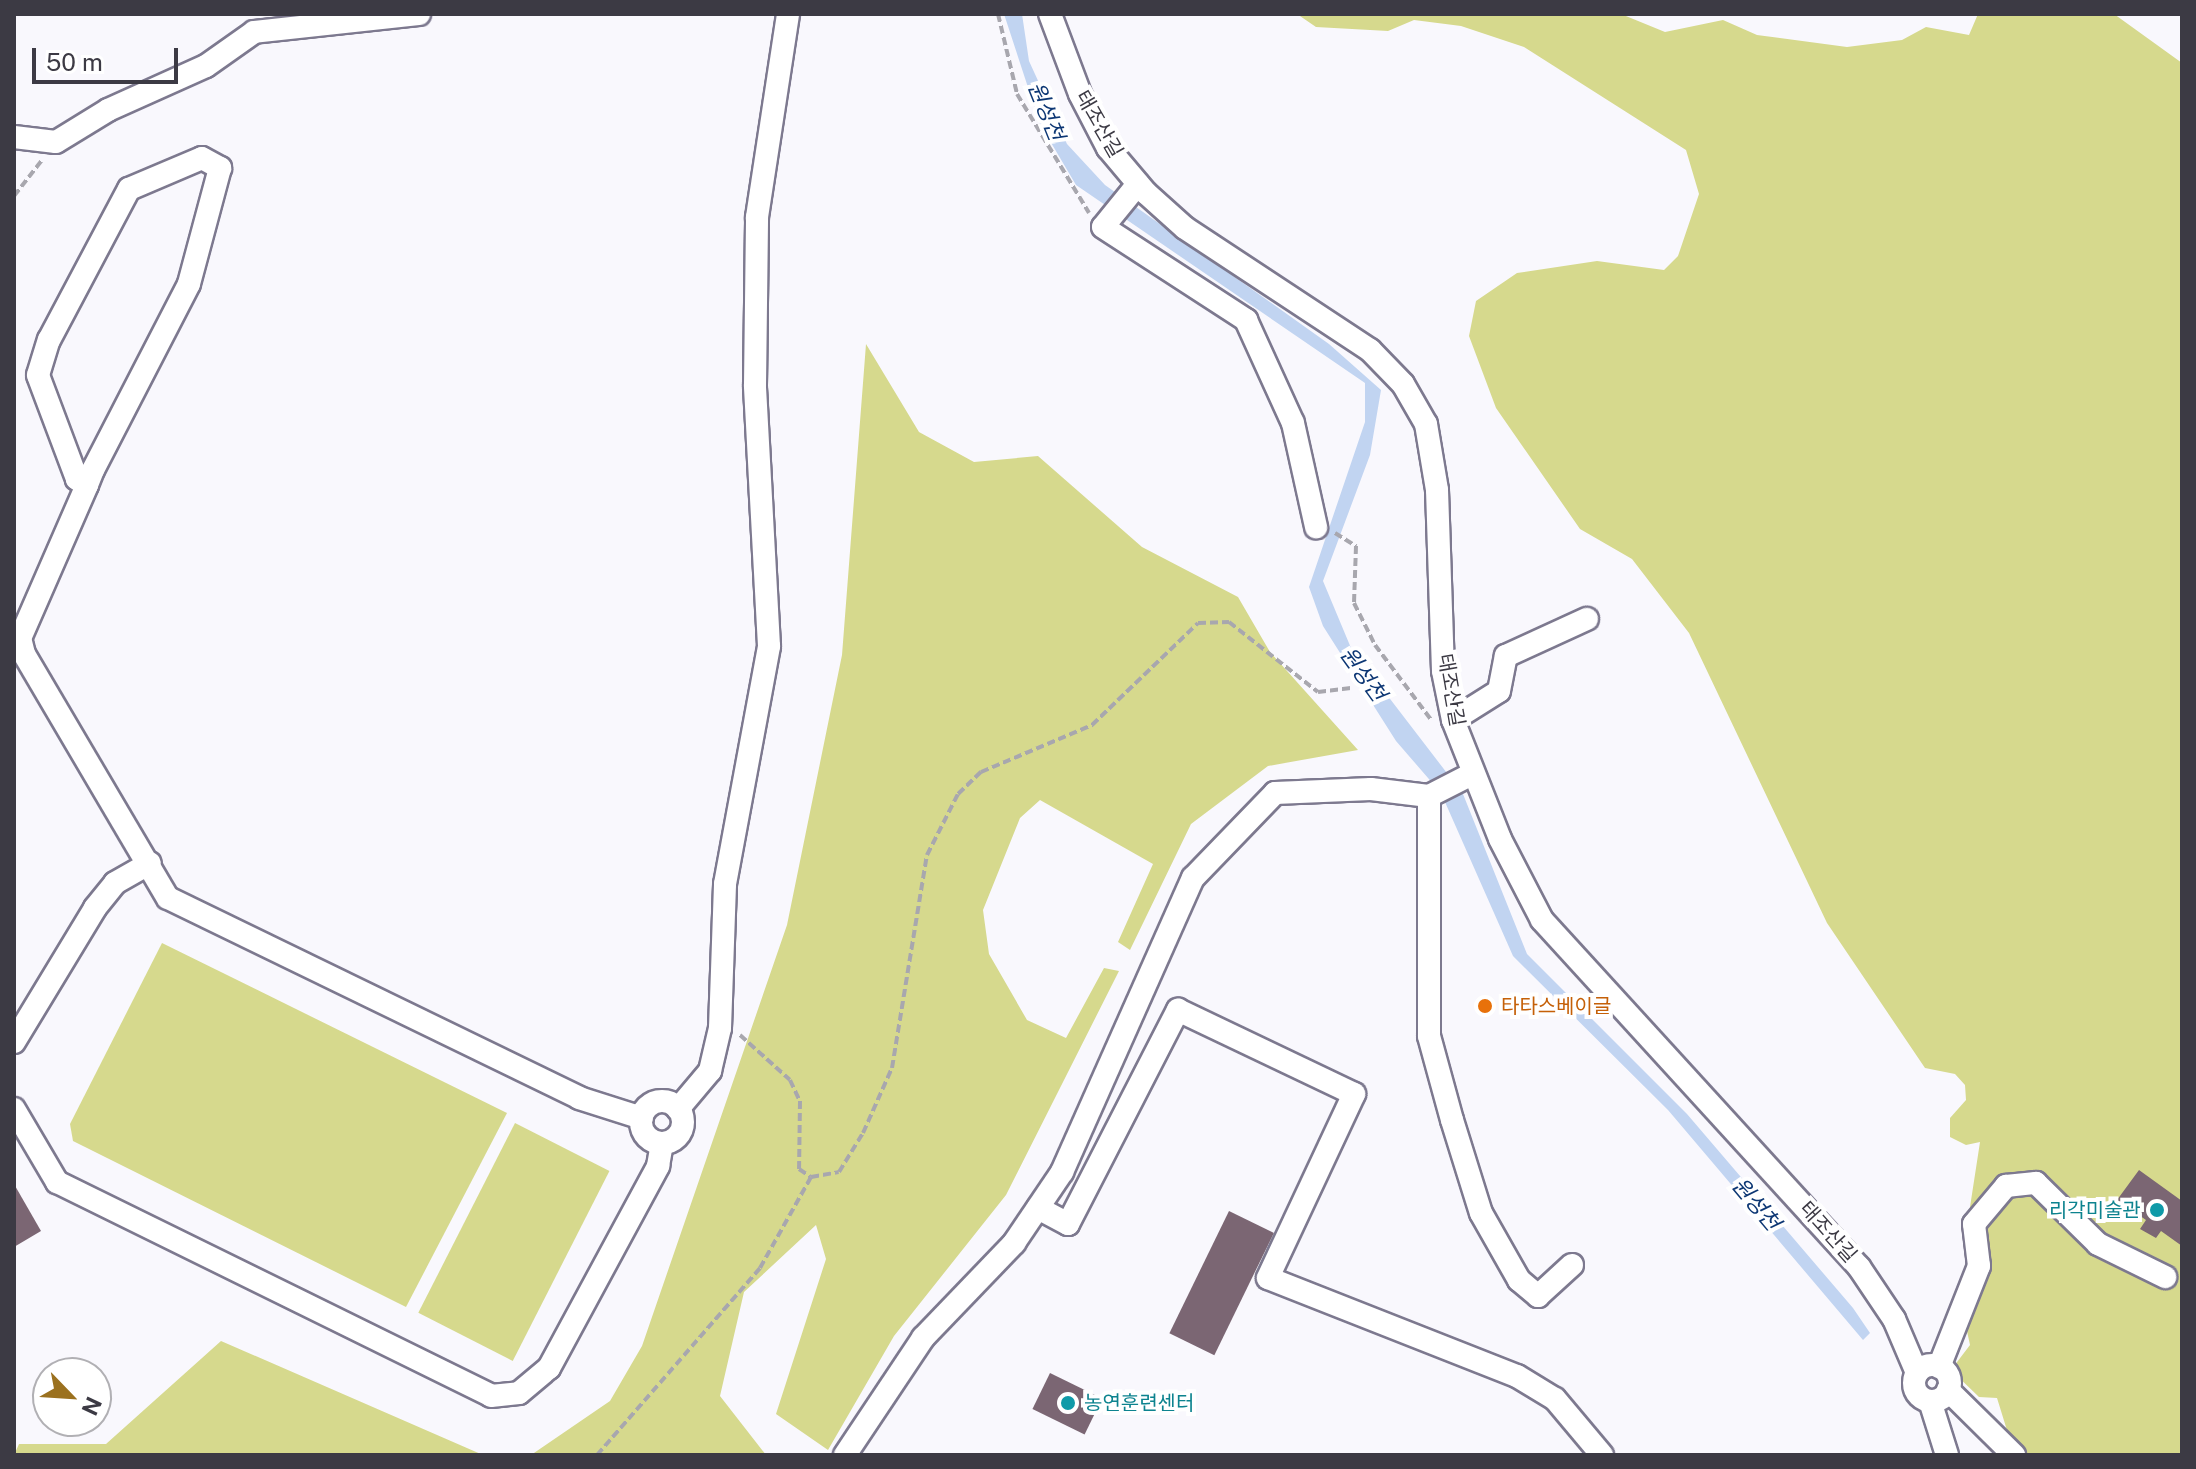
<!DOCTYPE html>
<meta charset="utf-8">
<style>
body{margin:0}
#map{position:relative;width:2196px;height:1469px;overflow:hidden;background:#f9f8fd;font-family:"Public Sans","Noto Sans KR",sans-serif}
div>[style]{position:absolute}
.green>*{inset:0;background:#d6d98d;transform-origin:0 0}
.water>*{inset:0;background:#c1d4f1}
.building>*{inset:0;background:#7b6673;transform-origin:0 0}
.path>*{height:4px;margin-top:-2px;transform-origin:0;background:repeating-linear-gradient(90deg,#a8a7ae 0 8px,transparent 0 12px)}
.roads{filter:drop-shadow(2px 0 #7d798f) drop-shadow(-2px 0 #7d798f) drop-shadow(0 2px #7d798f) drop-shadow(0 -2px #7d798f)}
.minor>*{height:22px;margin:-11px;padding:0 11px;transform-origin:11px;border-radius:11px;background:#fff}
.minor>.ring{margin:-11px;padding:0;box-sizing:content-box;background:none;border:22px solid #fff;border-radius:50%}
.dots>*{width:22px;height:22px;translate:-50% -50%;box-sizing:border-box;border:4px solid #fff;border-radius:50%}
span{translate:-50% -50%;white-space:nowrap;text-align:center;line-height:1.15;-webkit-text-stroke:8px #fff;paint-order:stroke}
.street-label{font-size:20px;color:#3c3a44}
.food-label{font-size:20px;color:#c56008}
.left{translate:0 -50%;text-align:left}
.culture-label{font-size:20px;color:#0d838f}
.right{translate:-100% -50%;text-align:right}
.water-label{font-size:22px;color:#0d3774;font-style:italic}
.frame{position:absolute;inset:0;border:16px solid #3c3a44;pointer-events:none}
.north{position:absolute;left:32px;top:1357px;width:80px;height:80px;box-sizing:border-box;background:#fff;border:2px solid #b1b0b4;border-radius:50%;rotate:115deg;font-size:22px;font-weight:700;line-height:32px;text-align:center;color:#3c3a44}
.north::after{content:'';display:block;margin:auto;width:28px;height:36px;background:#9b711f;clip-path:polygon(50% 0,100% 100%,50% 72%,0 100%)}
.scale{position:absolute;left:32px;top:48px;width:146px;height:36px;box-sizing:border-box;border:4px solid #3c3a44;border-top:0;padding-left:10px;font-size:24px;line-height:28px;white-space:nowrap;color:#3c3a44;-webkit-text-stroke:6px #fff;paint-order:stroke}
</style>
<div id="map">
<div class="green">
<i style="clip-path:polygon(1297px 14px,1621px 14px,1665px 32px,1723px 20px,1757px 35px,1847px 47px,1902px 40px,1926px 27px,1969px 35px,1978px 14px,2114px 14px,2182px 63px,2182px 1455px,2014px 1453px,1997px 1398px,1979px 1397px,1951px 1370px,1970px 1345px,1965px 1322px,1982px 1280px,1966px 1233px,1980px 1142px,1966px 1145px,1950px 1137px,1950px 1118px,1966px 1100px,1965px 1085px,1955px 1074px,1925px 1068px,1827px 923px,1689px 633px,1632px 559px,1580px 529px,1496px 408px,1469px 336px,1476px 301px,1517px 273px,1597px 261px,1664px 270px,1678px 256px,1699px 194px,1686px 150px,1524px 47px,1461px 26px,1414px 20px,1388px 31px,1316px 27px)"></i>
<i style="clip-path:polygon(866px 344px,919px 432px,974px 462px,1038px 456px,1142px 547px,1238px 597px,1270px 652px,1358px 750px,1268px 766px,1191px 824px,1130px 950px,1118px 942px,1153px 864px,1040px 800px,1020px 818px,983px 910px,989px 954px,1027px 1020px,1066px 1038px,1104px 968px,1119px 971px,1006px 1195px,894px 1336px,828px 1450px,776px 1414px,826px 1259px,816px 1225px,744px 1292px,720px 1396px,766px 1455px,531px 1455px,610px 1401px,642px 1346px,787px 925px,842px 655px)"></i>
<i style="clip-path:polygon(162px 943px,507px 1113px,406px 1307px,73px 1141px,70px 1124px)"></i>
<i style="left:515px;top:1123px;width:106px;height:213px;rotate:27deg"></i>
<i style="clip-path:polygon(221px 1341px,483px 1455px,14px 1455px,19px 1444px,106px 1444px)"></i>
</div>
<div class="water">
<i style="clip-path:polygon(1004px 14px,1022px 14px,1029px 61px,1067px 144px,1105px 185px,1329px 344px,1381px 390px,1370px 455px,1323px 581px,1351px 648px,1463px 794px,1527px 954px,1687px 1114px,1853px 1308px,1870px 1333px,1863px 1340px,1668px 1110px,1513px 956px,1441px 793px,1396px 741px,1323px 626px,1309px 587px,1365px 422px,1365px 383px,1076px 185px,1040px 124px)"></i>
</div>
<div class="building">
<i style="clip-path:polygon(2139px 1170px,2182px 1201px,2182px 1246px,2161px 1231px,2156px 1238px,2140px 1229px,2146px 1220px,2117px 1200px)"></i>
<i style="clip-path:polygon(14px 1184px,41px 1231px,14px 1247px)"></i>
<i style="left:1229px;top:1211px;width:50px;height:136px;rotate:26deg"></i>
<i style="left:1050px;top:1373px;width:58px;height:40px;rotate:26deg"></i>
</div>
<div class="path">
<i style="left:998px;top:14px;width:82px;rotate:76.6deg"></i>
<i style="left:1017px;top:94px;width:139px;rotate:58.8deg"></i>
<i style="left:14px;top:196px;width:46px;rotate:-52.1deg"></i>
<i style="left:1335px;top:533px;width:25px;rotate:32deg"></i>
<i style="left:1356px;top:546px;width:57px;rotate:92deg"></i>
<i style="left:1354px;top:603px;width:47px;rotate:63.4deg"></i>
<i style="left:1375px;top:645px;width:95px;rotate:53.1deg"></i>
<i style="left:740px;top:1035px;width:67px;rotate:42deg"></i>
<i style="left:790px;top:1080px;width:23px;rotate:65deg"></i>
<i style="left:800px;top:1101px;width:68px;rotate:90.8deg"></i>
<i style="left:799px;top:1169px;width:14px;rotate:34deg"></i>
<i style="left:597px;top:1455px;width:248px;rotate:-48.9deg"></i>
<i style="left:760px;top:1268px;width:104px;rotate:-60.7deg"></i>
<i style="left:811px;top:1177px;width:28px;rotate:-10deg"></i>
<i style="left:839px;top:1172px;width:46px;rotate:-58.4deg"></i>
<i style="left:863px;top:1133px;width:71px;rotate:-66deg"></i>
<i style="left:892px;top:1068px;width:216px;rotate:-80.7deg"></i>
<i style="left:927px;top:855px;width:68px;rotate:-63.1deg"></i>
<i style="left:958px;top:794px;width:32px;rotate:-44deg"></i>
<i style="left:981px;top:772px;width:121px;rotate:-22.9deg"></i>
<i style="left:1092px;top:725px;width:147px;rotate:-43.9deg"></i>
<i style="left:1198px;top:623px;width:31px;rotate:-2deg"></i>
<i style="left:1229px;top:622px;width:113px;rotate:38.2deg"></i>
<i style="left:1318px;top:692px;width:33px;rotate:-7deg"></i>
</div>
<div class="roads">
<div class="minor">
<i style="left:1050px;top:14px;width:85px;rotate:69.4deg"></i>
<i style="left:1080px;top:94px;width:61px;rotate:62.6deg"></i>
<i style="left:1108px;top:148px;width:59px;rotate:49.8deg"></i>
<i style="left:1146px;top:193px;width:52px;rotate:41.9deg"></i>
<i style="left:1185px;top:228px;width:222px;rotate:33.4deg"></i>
<i style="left:1370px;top:350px;width:47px;rotate:45.9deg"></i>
<i style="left:1403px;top:384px;width:46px;rotate:60.1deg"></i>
<i style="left:1426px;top:424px;width:67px;rotate:80.5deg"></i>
<i style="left:1437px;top:490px;width:181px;rotate:88.1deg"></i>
<i style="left:1443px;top:671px;width:50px;rotate:78.5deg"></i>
<i style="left:1453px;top:720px;width:128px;rotate:68.4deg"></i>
<i style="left:1500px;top:839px;width:91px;rotate:62.6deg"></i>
<i style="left:1542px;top:920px;width:470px;rotate:47.6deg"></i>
<i style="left:1859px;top:1267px;width:63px;rotate:56.1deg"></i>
<i style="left:1894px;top:1319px;width:59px;rotate:66.9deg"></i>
<i style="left:14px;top:137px;width:42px;rotate:6.8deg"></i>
<i style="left:56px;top:142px;width:61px;rotate:-31.6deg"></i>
<i style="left:108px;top:110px;width:107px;rotate:-24.2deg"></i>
<i style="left:206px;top:66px;width:59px;rotate:-35.3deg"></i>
<i style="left:254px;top:32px;width:166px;rotate:-6.2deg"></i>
<i style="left:1138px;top:184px;width:55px;rotate:129.1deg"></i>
<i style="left:1103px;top:227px;width:171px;rotate:33deg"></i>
<i style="left:1246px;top:320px;width:113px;rotate:65.5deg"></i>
<i style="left:1293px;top:423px;width:107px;rotate:77.5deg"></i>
<i style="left:87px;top:485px;width:12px;rotate:-149deg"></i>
<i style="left:77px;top:479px;width:111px;rotate:-110.6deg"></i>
<i style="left:38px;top:375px;width:37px;rotate:-73deg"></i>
<i style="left:49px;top:340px;width:171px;rotate:-62.1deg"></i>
<i style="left:129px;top:189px;width:79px;rotate:-23deg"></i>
<i style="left:202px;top:158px;width:21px;rotate:29deg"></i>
<i style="left:220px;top:168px;width:120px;rotate:105deg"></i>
<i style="left:189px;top:284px;width:209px;rotate:117.3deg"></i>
<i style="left:93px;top:470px;width:16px;rotate:112deg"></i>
<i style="left:87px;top:485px;width:167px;rotate:113.6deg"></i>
<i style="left:20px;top:638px;width:16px;rotate:76deg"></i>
<i style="left:24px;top:654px;width:283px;rotate:59.5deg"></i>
<i style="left:168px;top:898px;width:457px;rotate:25.9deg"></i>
<i style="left:579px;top:1098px;width:66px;rotate:17.6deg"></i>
<i style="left:1453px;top:720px;width:54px;rotate:-32.2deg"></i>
<i style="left:1499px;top:691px;width:36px;rotate:-79deg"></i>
<i style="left:1506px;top:656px;width:89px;rotate:-24.6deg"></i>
<i style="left:1429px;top:796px;width:240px;rotate:90deg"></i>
<i style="left:1429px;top:1036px;width:87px;rotate:74.7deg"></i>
<i style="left:1452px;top:1120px;width:97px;rotate:72.7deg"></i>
<i style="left:1481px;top:1213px;width:77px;rotate:60.4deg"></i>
<i style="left:1519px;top:1280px;width:25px;rotate:40deg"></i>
<i style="left:1538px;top:1296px;width:46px;rotate:-42.4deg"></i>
<i style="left:14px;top:1042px;width:157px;rotate:-58.8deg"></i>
<i style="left:95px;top:908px;width:32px;rotate:-51deg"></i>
<i style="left:115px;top:883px;width:40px;rotate:-29.7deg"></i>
<i class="ring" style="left:641px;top:1101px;width:20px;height:20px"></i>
<i style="left:14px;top:1109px;width:85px;rotate:59.5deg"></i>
<i style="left:57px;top:1182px;width:484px;rotate:26.2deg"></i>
<i style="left:491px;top:1396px;width:28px;rotate:-6deg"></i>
<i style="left:519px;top:1393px;width:39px;rotate:-40deg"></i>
<i style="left:549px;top:1368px;width:230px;rotate:-61.6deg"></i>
<i style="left:658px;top:1166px;width:23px;rotate:-80deg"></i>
<i style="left:678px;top:1109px;width:50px;rotate:-49.9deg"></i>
<i style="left:710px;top:1071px;width:44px;rotate:-76.9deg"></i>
<i style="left:720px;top:1028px;width:144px;rotate:-88deg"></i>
<i style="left:725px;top:884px;width:242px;rotate:-79.5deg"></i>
<i style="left:769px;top:646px;width:261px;rotate:-93.1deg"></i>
<i style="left:755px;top:385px;width:168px;rotate:-89.3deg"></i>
<i style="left:757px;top:217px;width:205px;rotate:-81.3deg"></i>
<i style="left:1038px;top:1208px;width:34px;rotate:28deg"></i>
<i style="left:1068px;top:1224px;width:241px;rotate:-62.8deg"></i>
<i style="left:1178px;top:1010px;width:195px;rotate:25.5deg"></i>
<i style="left:1354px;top:1094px;width:203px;rotate:115.1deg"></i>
<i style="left:1268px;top:1278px;width:268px;rotate:21.5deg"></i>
<i style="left:1517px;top:1376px;width:44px;rotate:31.2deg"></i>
<i style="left:1555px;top:1399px;width:73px;rotate:50deg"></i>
<i class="ring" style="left:1914px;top:1365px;width:14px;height:14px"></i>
<i style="left:1939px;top:1367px;width:109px;rotate:-68.4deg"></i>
<i style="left:1979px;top:1266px;width:42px;rotate:-96.8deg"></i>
<i style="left:1974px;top:1224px;width:50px;rotate:-49.9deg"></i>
<i style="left:2006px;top:1186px;width:30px;rotate:-6deg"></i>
<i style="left:2036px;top:1183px;width:87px;rotate:44.5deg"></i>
<i style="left:2098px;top:1244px;width:75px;rotate:26.2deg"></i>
<i style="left:1948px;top:1390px;width:93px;rotate:44.6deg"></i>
<i style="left:1930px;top:1401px;width:57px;rotate:72.5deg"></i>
<i style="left:845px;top:1455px;width:141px;rotate:-56.3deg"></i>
<i style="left:923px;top:1338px;width:132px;rotate:-46.2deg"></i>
<i style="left:1014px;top:1243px;width:86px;rotate:-55.9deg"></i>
<i style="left:1062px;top:1172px;width:322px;rotate:-66deg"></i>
<i style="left:1193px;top:878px;width:118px;rotate:-46deg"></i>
<i style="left:1275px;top:793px;width:96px;rotate:-2.4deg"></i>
<i style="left:1371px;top:789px;width:58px;rotate:6.9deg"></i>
<i style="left:1429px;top:796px;width:48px;rotate:-27.1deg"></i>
</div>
</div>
<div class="dots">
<i style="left:1485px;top:1006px;background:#e8710a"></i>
<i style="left:2157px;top:1210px;background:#0f9aa8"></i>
<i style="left:1068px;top:1403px;background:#0f9aa8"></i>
</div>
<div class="street-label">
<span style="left:1099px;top:124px;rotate:60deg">태조산길</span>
<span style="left:1451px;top:690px;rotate:80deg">태조산길</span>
<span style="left:1828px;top:1232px;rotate:48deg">태조산길</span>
</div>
<div class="food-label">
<span class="left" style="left:1501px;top:1006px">타타스베이글</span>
</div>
<div class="culture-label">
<span class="right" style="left:2141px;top:1210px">리각미술관</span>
<span class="left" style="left:1084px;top:1403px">농연훈련센터</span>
</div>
<div class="water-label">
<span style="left:1046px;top:111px;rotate:68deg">원성천</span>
<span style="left:1363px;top:674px;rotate:54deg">원성천</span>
<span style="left:1756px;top:1204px;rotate:50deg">원성천</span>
</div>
<div class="frame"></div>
<div class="north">N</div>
<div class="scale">50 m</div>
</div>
